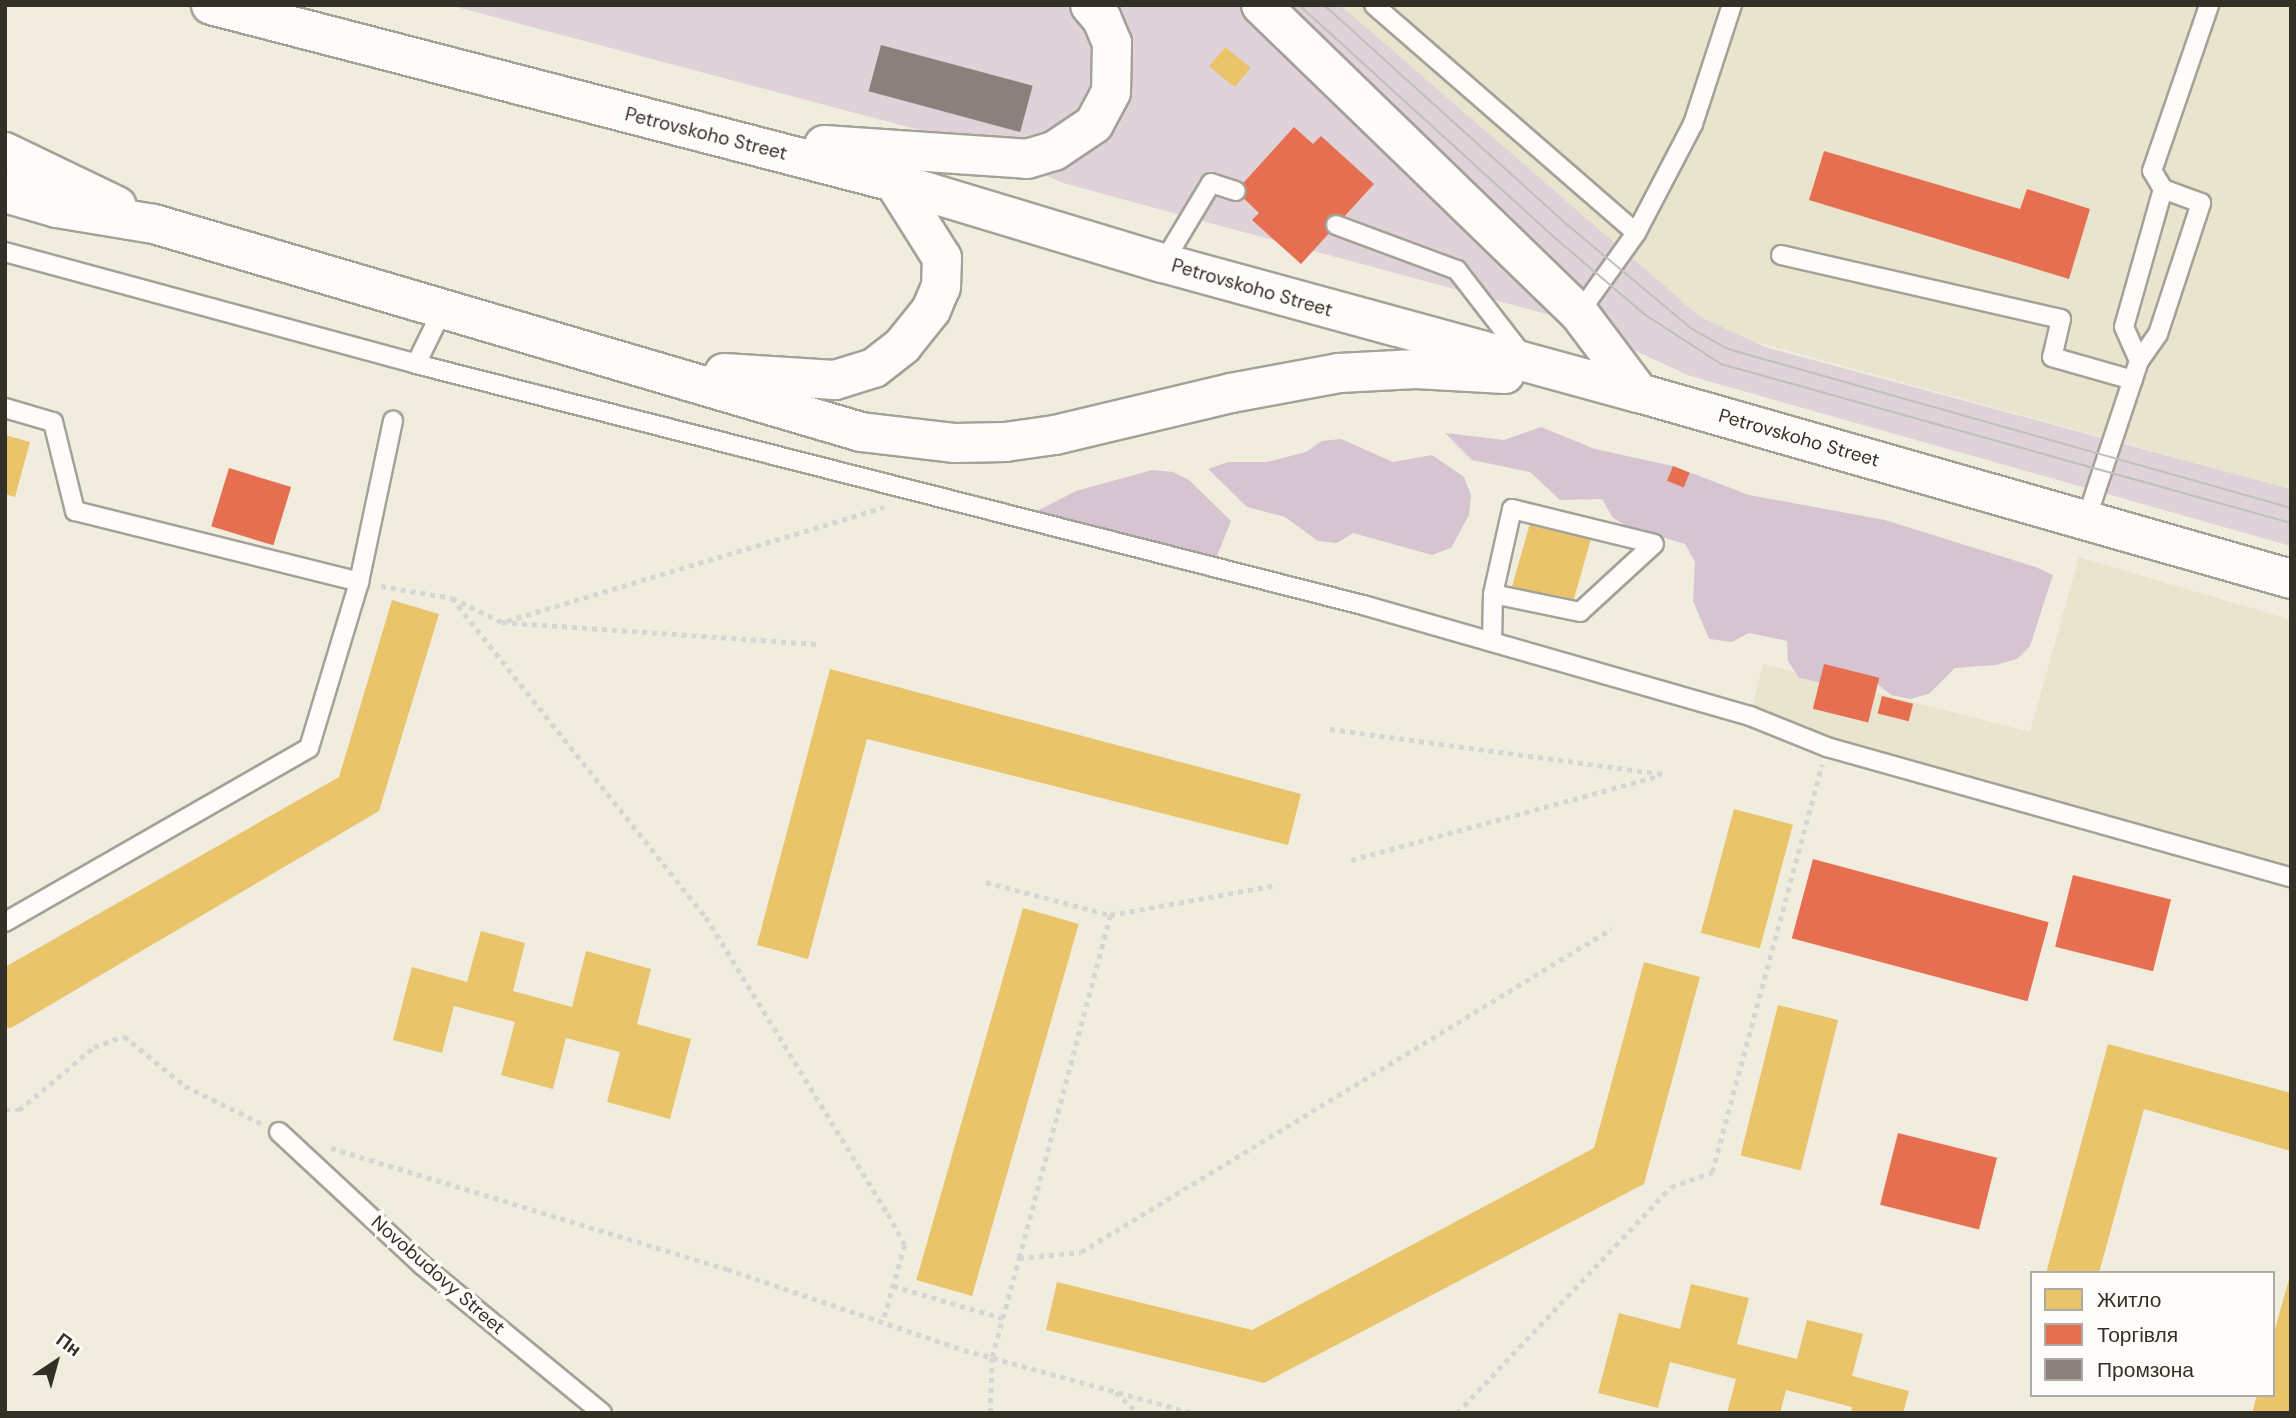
<!DOCTYPE html>
<meta charset="utf-8">
<style>
body{margin:0}
#map{position:relative;width:2296px;height:1418px;overflow:hidden;background:#f0eddf;font-family:"DM Sans",sans-serif}
div>[style]{position:absolute}
.built>*{inset:0;background:#e8e4cd}
.green>*{inset:0;background:#dfd2d9}
.forest>*{inset:0;background:#d6c5d0}
.homes>*{inset:0;background:#e9c46a;transform-origin:0 0}
.shops>*{inset:0;background:#e76f51;transform-origin:0 0}
.industry>*{inset:0;background:#8a817c;transform-origin:0 0}
.path>*{height:4.5px;margin-top:-2.25px;transform-origin:0;background:repeating-linear-gradient(90deg,#d6d6d2 0 5px,transparent 0 10px)}
.roads{filter:drop-shadow(2px 0 #a4a197) drop-shadow(-2px 0 #a4a197) drop-shadow(0 2px #a4a197) drop-shadow(0 -2px #a4a197)}
.lane>*{height:18px;margin:-9px;padding:0 9px;transform-origin:9px;border-radius:9px;background:#fdfcfa}
.secondary>*{height:38px;margin:-19px;padding:0 19px;transform-origin:19px;border-radius:19px;background:#fdfcfa}
.tram>*{height:2px;margin:-1px;padding:0 1px;transform-origin:1px;border-radius:1px;background:#c0bfbc}
span{translate:-50% -50%;white-space:nowrap;text-align:center;line-height:1.15;-webkit-text-stroke:7px #fefdf9;paint-order:stroke}
.street-label{font-size:19px;color:#323027}
.frame{position:absolute;inset:0;border:7px solid #323027;pointer-events:none}
.legend{position:absolute;left:2030px;top:1271px;width:245px;height:126px;box-sizing:border-box;background:#fefdf9;border:2px solid #acaba5;margin:0;padding:9px 12px;list-style:none;font-size:21px;color:#323027}
.legend li{display:flex;align-items:center;gap:14px;height:35px}
.legend b{width:35px;border:2px solid #acaba5}
.north{position:absolute;left:21px;top:1327px;width:70px;height:70px;-webkit-text-stroke:5px #fefdf9;paint-order:stroke;rotate:36deg;font-size:19px;font-weight:700;line-height:28px;text-align:center;color:#323027}
.north::after{content:'';display:block;margin:auto;width:24px;height:32px;background:#323027;clip-path:polygon(50% 0,100% 100%,50% 72%,0 100%)}
</style>
<div id="map">
<div class="built">
<i style="clip-path:polygon(1340px 5px,2291px 5px,2291px 489px,1734px 336px,1700px 317px,1579px 217px)"></i>
<i style="clip-path:polygon(2079px 557px,2291px 620px,2291px 877px,1750px 716px,1763px 664px,2030px 732px)"></i>
</div>
<div class="green">
<i style="clip-path:polygon(449px 5px,1340px 5px,1700px 317px,1765px 347px,2291px 489px,2291px 546px,1690px 376px,1568px 320px,1063px 183px,976px 145px)"></i>
</div>
<div class="forest">
<i style="clip-path:polygon(1541px 427px,1595px 449px,1673px 466px,1749px 495px,1885px 520px,2036px 567px,2053px 575px,2030px 646px,2017px 659px,1996px 665px,1955px 668px,1929px 694px,1910px 699px,1891px 695px,1876px 683px,1837px 686px,1799px 678px,1788px 661px,1787px 641px,1749px 633px,1732px 642px,1709px 639px,1693px 601px,1695px 562px,1685px 544px,1628px 527px,1612px 517px,1602px 499px,1560px 500px,1530px 472px,1472px 460px,1445px 433px,1504px 440px)"></i>
<i style="clip-path:polygon(1341px 439px,1393px 462px,1432px 455px,1464px 477px,1471px 495px,1469px 515px,1451px 548px,1432px 555px,1353px 533px,1337px 543px,1318px 541px,1285px 517px,1247px 507px,1208px 469px,1228px 462px,1267px 462px,1306px 452px,1322px 441px)"></i>
<i style="clip-path:polygon(1152px 470px,1173px 472px,1189px 480px,1231px 521px,1217px 556px,1198px 564px,1025px 517px,1076px 491px)"></i>
</div>
<div class="homes">
<i style="left:1225px;top:47px;width:33px;height:25px;rotate:39deg"></i>
<i style="clip-path:polygon(5px 435px,30px 442px,15px 497px,5px 494px)"></i>
<i style="left:1531px;top:520px;width:63px;height:73px;rotate:16deg"></i>
<i style="clip-path:polygon(392px 600px,439px 614px,379px 811px,11px 1028px,5px 1027px,5px 967px,339px 777px)"></i>
<i style="clip-path:polygon(830px 669px,1301px 794px,1288px 845px,867px 739px,808px 959px,757px 945px)"></i>
<i style="left:1734px;top:809px;width:61px;height:128px;rotate:15deg"></i>
<i style="left:1023px;top:908px;width:58px;height:387px;rotate:16deg"></i>
<i style="clip-path:polygon(481px 931px,525px 943px,513px 991px,572px 1007px,586px 951px,651px 969px,637px 1024px,691px 1039px,670px 1119px,607px 1102px,620px 1052px,566px 1038px,553px 1089px,501px 1075px,515px 1022px,454px 1006px,442px 1053px,393px 1040px,412px 967px,467px 982px)"></i>
<i style="clip-path:polygon(1644px 962px,1700px 977px,1644px 1184px,1264px 1383px,1046px 1330px,1057px 1282px,1252px 1330px,1594px 1148px)"></i>
<i style="left:1778px;top:1005px;width:62px;height:155px;rotate:14deg"></i>
<i style="clip-path:polygon(2108px 1044px,2291px 1093px,2291px 1151px,2144px 1109px,2099px 1273px,2046px 1273px)"></i>
<i style="clip-path:polygon(2290px 1276px,2291px 1413px,2252px 1413px,2257px 1395px,2273px 1395px,2273px 1336px)"></i>
<i style="clip-path:polygon(1691px 1284px,1749px 1298px,1737px 1344px,1797px 1359px,1807px 1320px,1863px 1334px,1852px 1376px,1909px 1391px,1903px 1413px,1851px 1413px,1852px 1407px,1786px 1390px,1780px 1413px,1727px 1413px,1736px 1379px,1670px 1362px,1658px 1408px,1598px 1393px,1619px 1313px,1680px 1329px)"></i>
</div>
<div class="shops">
<i style="clip-path:polygon(1294px 127px,1313px 144px,1321px 136px,1374px 184px,1301px 264px,1252px 220px,1259px 213px,1236px 191px)"></i>
<i style="clip-path:polygon(1824px 151px,2020px 209px,2027px 189px,2090px 209px,2069px 279px,1809px 200px)"></i>
<i style="left:1673px;top:466px;width:18px;height:16px;rotate:22deg"></i>
<i style="left:229px;top:468px;width:65px;height:61px;rotate:17deg"></i>
<i style="left:1824px;top:664px;width:57px;height:46px;rotate:14deg"></i>
<i style="left:1882px;top:696px;width:32px;height:18px;rotate:14deg"></i>
<i style="left:1813px;top:859px;width:244px;height:82px;rotate:15deg"></i>
<i style="left:2073px;top:875px;width:101px;height:74px;rotate:14deg"></i>
<i style="left:1898px;top:1133px;width:102px;height:74px;rotate:14deg"></i>
</div>
<div class="industry">
<i style="left:881px;top:45px;width:157px;height:48px;rotate:15deg"></i>
</div>
<div class="path">
<i style="left:381px;top:586px;width:72px;rotate:9.6deg"></i>
<i style="left:452px;top:598px;width:55px;rotate:25.6deg"></i>
<i style="left:502px;top:622px;width:316px;rotate:4deg"></i>
<i style="left:452px;top:598px;width:408px;rotate:51.5deg"></i>
<i style="left:706px;top:917px;width:348px;rotate:58.5deg"></i>
<i style="left:888px;top:1214px;width:35px;rotate:61deg"></i>
<i style="left:905px;top:1245px;width:80px;rotate:105.9deg"></i>
<i style="left:507px;top:621px;width:394px;rotate:-16.8deg"></i>
<i style="left:1330px;top:729px;width:338px;rotate:7.7deg"></i>
<i style="left:1351px;top:860px;width:321px;rotate:-15.3deg"></i>
<i style="left:986px;top:882px;width:128px;rotate:14.9deg"></i>
<i style="left:1110px;top:915px;width:170px;rotate:-10.2deg"></i>
<i style="left:5px;top:1110px;width:14px"></i>
<i style="left:19px;top:1110px;width:98px;rotate:-40deg"></i>
<i style="left:94px;top:1047px;width:32px;rotate:-20deg"></i>
<i style="left:124px;top:1036px;width:79px;rotate:39.3deg"></i>
<i style="left:185px;top:1086px;width:85px;rotate:26deg"></i>
<i style="left:331px;top:1148px;width:414px;rotate:17deg"></i>
<i style="left:727px;top:1269px;width:250px;rotate:18.9deg"></i>
<i style="left:964px;top:1350px;width:237px;rotate:15.4deg"></i>
<i style="left:1019px;top:1258px;width:355px;rotate:-75.1deg"></i>
<i style="left:893px;top:1286px;width:115px;rotate:16.2deg"></i>
<i style="left:1116px;top:1392px;width:30px;rotate:44deg"></i>
<i style="left:990px;top:1413px;width:56px;rotate:-88deg"></i>
<i style="left:992px;top:1357px;width:103px;rotate:-74.7deg"></i>
<i style="left:1019px;top:1258px;width:62px;rotate:-5.5deg"></i>
<i style="left:1081px;top:1252px;width:621px;rotate:-31.36deg"></i>
<i style="left:1457px;top:1413px;width:311px;rotate:-46.6deg"></i>
<i style="left:1671px;top:1187px;width:44px;rotate:-20.1deg"></i>
<i style="left:1712px;top:1172px;width:422px;rotate:-74.9deg"></i>
</div>
<div class="roads">
<div class="lane">
<i style="left:1374px;top:5px;width:347px;rotate:41deg"></i>
<i style="left:1636px;top:233px;width:98px;rotate:125.5deg"></i>
<i style="left:2163px;top:189px;width:21px;rotate:-121deg"></i>
<i style="left:2152px;top:171px;width:176px;rotate:-71deg"></i>
<i style="left:1336px;top:225px;width:129px;rotate:20.4deg"></i>
<i style="left:1457px;top:270px;width:106px;rotate:52.3deg"></i>
<i style="left:1636px;top:233px;width:123px;rotate:-62.4deg"></i>
<i style="left:1693px;top:124px;width:125px;rotate:-71.9deg"></i>
<i style="left:5px;top:252px;width:426px;rotate:15.2deg"></i>
<i style="left:416px;top:364px;width:977px;rotate:14.28deg"></i>
<i style="left:1363px;top:605px;width:403px;rotate:16deg"></i>
<i style="left:1750px;top:716px;width:83px;rotate:21.9deg"></i>
<i style="left:1827px;top:747px;width:482px;rotate:15.7deg"></i>
<i style="left:1781px;top:255px;width:287px;rotate:12.9deg"></i>
<i style="left:2061px;top:319px;width:39px;rotate:103deg"></i>
<i style="left:2052px;top:357px;width:84px;rotate:15.9deg"></i>
<i style="left:1163px;top:263px;width:93px;rotate:-59deg"></i>
<i style="left:1211px;top:183px;width:26px;rotate:18deg"></i>
<i style="left:416px;top:364px;width:59px;rotate:-63.9deg"></i>
<i style="left:5px;top:408px;width:50px;rotate:16.3deg"></i>
<i style="left:53px;top:422px;width:92px;rotate:76.1deg"></i>
<i style="left:75px;top:511px;width:293px;rotate:14deg"></i>
<i style="left:2086px;top:520px;width:168px;rotate:-71.6deg"></i>
<i style="left:2139px;top:361px;width:33px;rotate:-55deg"></i>
<i style="left:2158px;top:334px;width:138px;rotate:-71.8deg"></i>
<i style="left:2201px;top:203px;width:40px;rotate:-159.8deg"></i>
<i style="left:2163px;top:189px;width:143px;rotate:105.8deg"></i>
<i style="left:2124px;top:327px;width:37px;rotate:66deg"></i>
<i style="left:1493px;top:594px;width:89px;rotate:11.7deg"></i>
<i style="left:1580px;top:612px;width:100px;rotate:-42.6deg"></i>
<i style="left:1492px;top:642px;width:48px;rotate:-88.8deg"></i>
<i style="left:1493px;top:594px;width:87px;rotate:-77.4deg"></i>
<i style="left:1512px;top:509px;width:146px;rotate:13.8deg"></i>
<i style="left:5px;top:922px;width:350px;rotate:-29.8deg"></i>
<i style="left:309px;top:748px;width:173px;rotate:-73.2deg"></i>
<i style="left:359px;top:582px;width:165px;rotate:-78.1deg"></i>
<i style="left:279px;top:1132px;width:195px;rotate:42.9deg"></i>
<i style="left:422px;top:1265px;width:233px;rotate:39.4deg"></i>
</div>
<div class="secondary">
<i style="left:211px;top:5px;width:706px;rotate:14.53deg"></i>
<i style="left:894px;top:182px;width:281px;rotate:16.8deg"></i>
<i style="left:1163px;top:263px;width:493px;rotate:15.3deg"></i>
<i style="left:1639px;top:393px;width:678px;rotate:15.92deg"></i>
<i style="left:1261px;top:5px;width:443px;rotate:44.1deg"></i>
<i style="left:1579px;top:313px;width:100px;rotate:53.1deg"></i>
<i style="left:824px;top:145px;width:203px;rotate:3.9deg"></i>
<i style="left:1027px;top:159px;width:28px;rotate:-17deg"></i>
<i style="left:1054px;top:151px;width:48px;rotate:-34deg"></i>
<i style="left:1094px;top:124px;width:36px;rotate:-62deg"></i>
<i style="left:1111px;top:92px;width:49px;rotate:-88.8deg"></i>
<i style="left:1112px;top:43px;width:26px;rotate:-113deg"></i>
<i style="left:1102px;top:19px;width:18px;rotate:-131deg"></i>
<i style="left:5px;top:152px;width:124px;rotate:25.7deg"></i>
<i style="left:5px;top:193px;width:54px;rotate:16.1deg"></i>
<i style="left:57px;top:208px;width:98px;rotate:9.4deg"></i>
<i style="left:154px;top:224px;width:737px;rotate:16.39deg"></i>
<i style="left:861px;top:432px;width:95px;rotate:6.7deg"></i>
<i style="left:955px;top:443px;width:50px;rotate:-1.1deg"></i>
<i style="left:1005px;top:442px;width:50px;rotate:-8deg"></i>
<i style="left:1055px;top:435px;width:181px;rotate:-13.4deg"></i>
<i style="left:1231px;top:393px;width:110px;rotate:-10.5deg"></i>
<i style="left:1339px;top:373px;width:77px;rotate:-3deg"></i>
<i style="left:1416px;top:369px;width:89px;rotate:3.2deg"></i>
<i style="left:724px;top:373px;width:111px;rotate:3.6deg"></i>
<i style="left:835px;top:380px;width:41px;rotate:-17.1deg"></i>
<i style="left:874px;top:368px;width:37px;rotate:-38deg"></i>
<i style="left:903px;top:345px;width:45px;rotate:-51.3deg"></i>
<i style="left:931px;top:310px;width:25px;rotate:-67deg"></i>
<i style="left:941px;top:287px;width:29px;rotate:-88deg"></i>
<i style="left:942px;top:258px;width:90px;rotate:-122.3deg"></i>
</div>
</div>
<div class="tram">
<i style="left:1299px;top:5px;width:354px;rotate:42.3deg"></i>
<i style="left:1561px;top:243px;width:109px;rotate:40.5deg"></i>
<i style="left:1644px;top:314px;width:92px;rotate:33deg"></i>
<i style="left:1721px;top:364px;width:592px;rotate:15.59deg"></i>
<i style="left:1324px;top:5px;width:331px;rotate:42.1deg"></i>
<i style="left:1570px;top:227px;width:159px;rotate:39.9deg"></i>
<i style="left:1692px;top:329px;width:41px;rotate:29.1deg"></i>
<i style="left:1728px;top:349px;width:585px;rotate:15.77deg"></i>
</div>
<div class="street-label">
<span style="left:706px;top:134px;rotate:14deg">Petrovskoho Street</span>
<span style="left:1252px;top:288px;rotate:16deg">Petrovskoho Street</span>
<span style="left:1799px;top:438px;rotate:16deg">Petrovskoho Street</span>
<span style="left:438px;top:1275px;rotate:41deg">Novobudovy Street</span>
</div>
<div class="frame"></div>
<ul class="legend">
<li><b style="height:19px;background:#e9c46a"></b>Житло</li>
<li><b style="height:19px;background:#e76f51"></b>Торгівля</li>
<li><b style="height:19px;background:#8a817c"></b>Промзона</li>
</ul>
<div class="north">Пн</div>
</div>
